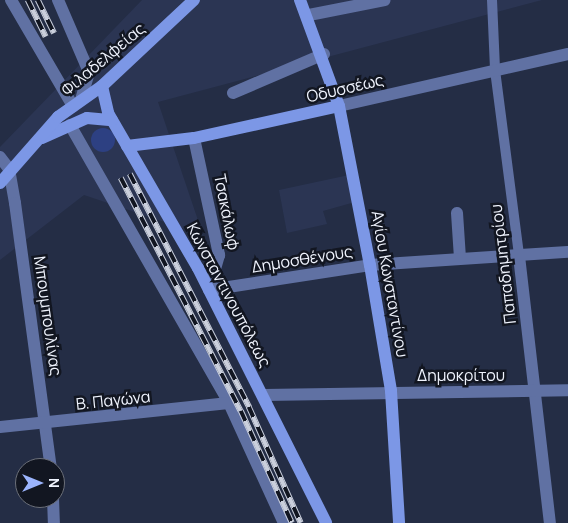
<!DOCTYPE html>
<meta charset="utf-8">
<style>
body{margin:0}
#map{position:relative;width:568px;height:523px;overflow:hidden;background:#242d45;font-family:Manrope,sans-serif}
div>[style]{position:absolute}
.built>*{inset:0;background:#2b3553}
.green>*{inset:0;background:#2d4082}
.round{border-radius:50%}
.pedestrian>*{height:10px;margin:-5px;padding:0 5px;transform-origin:5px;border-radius:5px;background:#6071a3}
.minor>*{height:12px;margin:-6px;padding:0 6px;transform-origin:6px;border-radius:6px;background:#6071a3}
.tertiary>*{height:12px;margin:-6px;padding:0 6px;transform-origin:6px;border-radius:6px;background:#6071a3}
.secondary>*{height:12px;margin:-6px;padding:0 6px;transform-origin:6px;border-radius:6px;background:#7c97e6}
.rail>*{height:5.5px;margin-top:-2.75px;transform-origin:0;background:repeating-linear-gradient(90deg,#121621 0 11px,#cacfdc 0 22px);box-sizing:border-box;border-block:1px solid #cacfdc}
span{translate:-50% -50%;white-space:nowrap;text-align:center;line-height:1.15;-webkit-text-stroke:5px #121621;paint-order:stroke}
.street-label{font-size:16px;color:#f0f4fe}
.north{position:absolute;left:15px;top:458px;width:50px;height:50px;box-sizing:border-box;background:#121621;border:1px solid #6b6f79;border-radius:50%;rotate:90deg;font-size:14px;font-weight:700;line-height:20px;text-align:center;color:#f0f4fe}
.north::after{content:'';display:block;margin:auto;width:18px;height:22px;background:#9bb4fd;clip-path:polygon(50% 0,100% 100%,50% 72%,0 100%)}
</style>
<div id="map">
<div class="built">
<i style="clip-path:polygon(142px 0,542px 0,158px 102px,203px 235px,84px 195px,0 260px,0 147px)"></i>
<i style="clip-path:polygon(349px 175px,355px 202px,323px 211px,327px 224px,287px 233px,279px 190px)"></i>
</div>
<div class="green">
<i class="round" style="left:91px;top:128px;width:24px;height:24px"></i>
</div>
<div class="pedestrian">
<i style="left:492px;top:0;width:70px;rotate:87.5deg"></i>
<i style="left:495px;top:70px;width:188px;rotate:82.6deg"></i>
</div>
<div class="minor">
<i style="left:11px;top:0;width:123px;rotate:59.7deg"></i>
<i style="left:58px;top:0;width:78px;rotate:66.7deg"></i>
<i style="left:89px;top:72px;width:29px;rotate:106deg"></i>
<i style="left:233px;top:93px;width:99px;rotate:-23.2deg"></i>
<i style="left:70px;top:125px;width:320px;rotate:60.2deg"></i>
<i style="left:229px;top:403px;width:132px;rotate:65.4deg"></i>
<i style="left:194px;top:138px;width:120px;rotate:77.9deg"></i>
<i style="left:219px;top:255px;width:36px;rotate:106deg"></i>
<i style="left:0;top:157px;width:15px;rotate:53deg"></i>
<i style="left:9px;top:169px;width:35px;rotate:80deg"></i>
<i style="left:15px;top:203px;width:267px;rotate:82.3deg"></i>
<i style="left:457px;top:213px;width:45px;rotate:86.2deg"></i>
<i style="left:519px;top:256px;width:269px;rotate:83.4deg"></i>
<i style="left:209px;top:290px;width:163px;rotate:-8.8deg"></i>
<i style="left:370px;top:265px;width:198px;rotate:-3.8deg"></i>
<i style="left:264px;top:395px;width:304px;rotate:-0.9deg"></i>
<i style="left:0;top:427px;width:230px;rotate:-6deg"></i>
<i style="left:53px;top:498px;width:25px;rotate:88deg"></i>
</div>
<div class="tertiary">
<i style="left:309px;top:15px;width:77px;rotate:-11.2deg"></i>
<i style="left:339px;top:106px;width:235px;rotate:-12.8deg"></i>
</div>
<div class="secondary">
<i style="left:300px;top:0;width:113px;rotate:69.8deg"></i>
<i style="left:339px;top:106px;width:162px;rotate:79deg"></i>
<i style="left:370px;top:265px;width:128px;rotate:80.5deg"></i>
<i style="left:391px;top:391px;width:132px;rotate:86.5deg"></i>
<i style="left:102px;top:86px;width:28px;rotate:77deg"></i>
<i style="left:108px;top:113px;width:179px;rotate:59.9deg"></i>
<i style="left:198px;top:268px;width:285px;rotate:63.3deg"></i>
<i style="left:42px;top:138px;width:49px;rotate:-24deg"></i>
<i style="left:87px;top:118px;width:25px;rotate:5deg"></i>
<i style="left:127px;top:146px;width:67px;rotate:-6.8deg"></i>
<i style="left:194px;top:138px;width:148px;rotate:-12.4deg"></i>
<i style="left:0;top:183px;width:88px;rotate:-48.7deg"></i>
<i style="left:58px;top:117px;width:54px;rotate:-35.2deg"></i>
<i style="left:102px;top:86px;width:126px;rotate:-43.1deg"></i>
</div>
<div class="rail">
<i style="left:28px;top:0;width:41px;rotate:64.1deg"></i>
<i style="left:38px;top:0;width:37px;rotate:64deg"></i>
<i style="left:130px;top:174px;width:262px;rotate:62.9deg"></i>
<i style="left:249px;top:407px;width:127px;rotate:65.9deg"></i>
<i style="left:121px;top:178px;width:262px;rotate:62.8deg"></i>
<i style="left:241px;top:411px;width:123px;rotate:65.5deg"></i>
</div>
<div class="street-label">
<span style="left:103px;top:59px;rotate:-40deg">Φιλαδελφείας</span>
<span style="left:345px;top:88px;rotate:-13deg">Οδυσσέως</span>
<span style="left:227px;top:212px;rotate:79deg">Τσακάλωφ</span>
<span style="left:302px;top:259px;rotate:-9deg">Δημοσθένους</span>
<span style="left:503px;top:264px;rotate:-97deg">Παπαδημητρίου</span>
<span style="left:390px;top:284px;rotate:80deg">Αγίου Κωνσταντίνου</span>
<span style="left:229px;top:295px;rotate:62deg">Κωνσταντινουπόλεως</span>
<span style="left:48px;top:316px;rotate:82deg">Μπουμπουλίνας</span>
<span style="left:461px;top:375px">Δημοκρίτου</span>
<span style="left:113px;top:400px;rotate:-6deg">Β. Παγώνα</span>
</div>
<div class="north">N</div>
</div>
